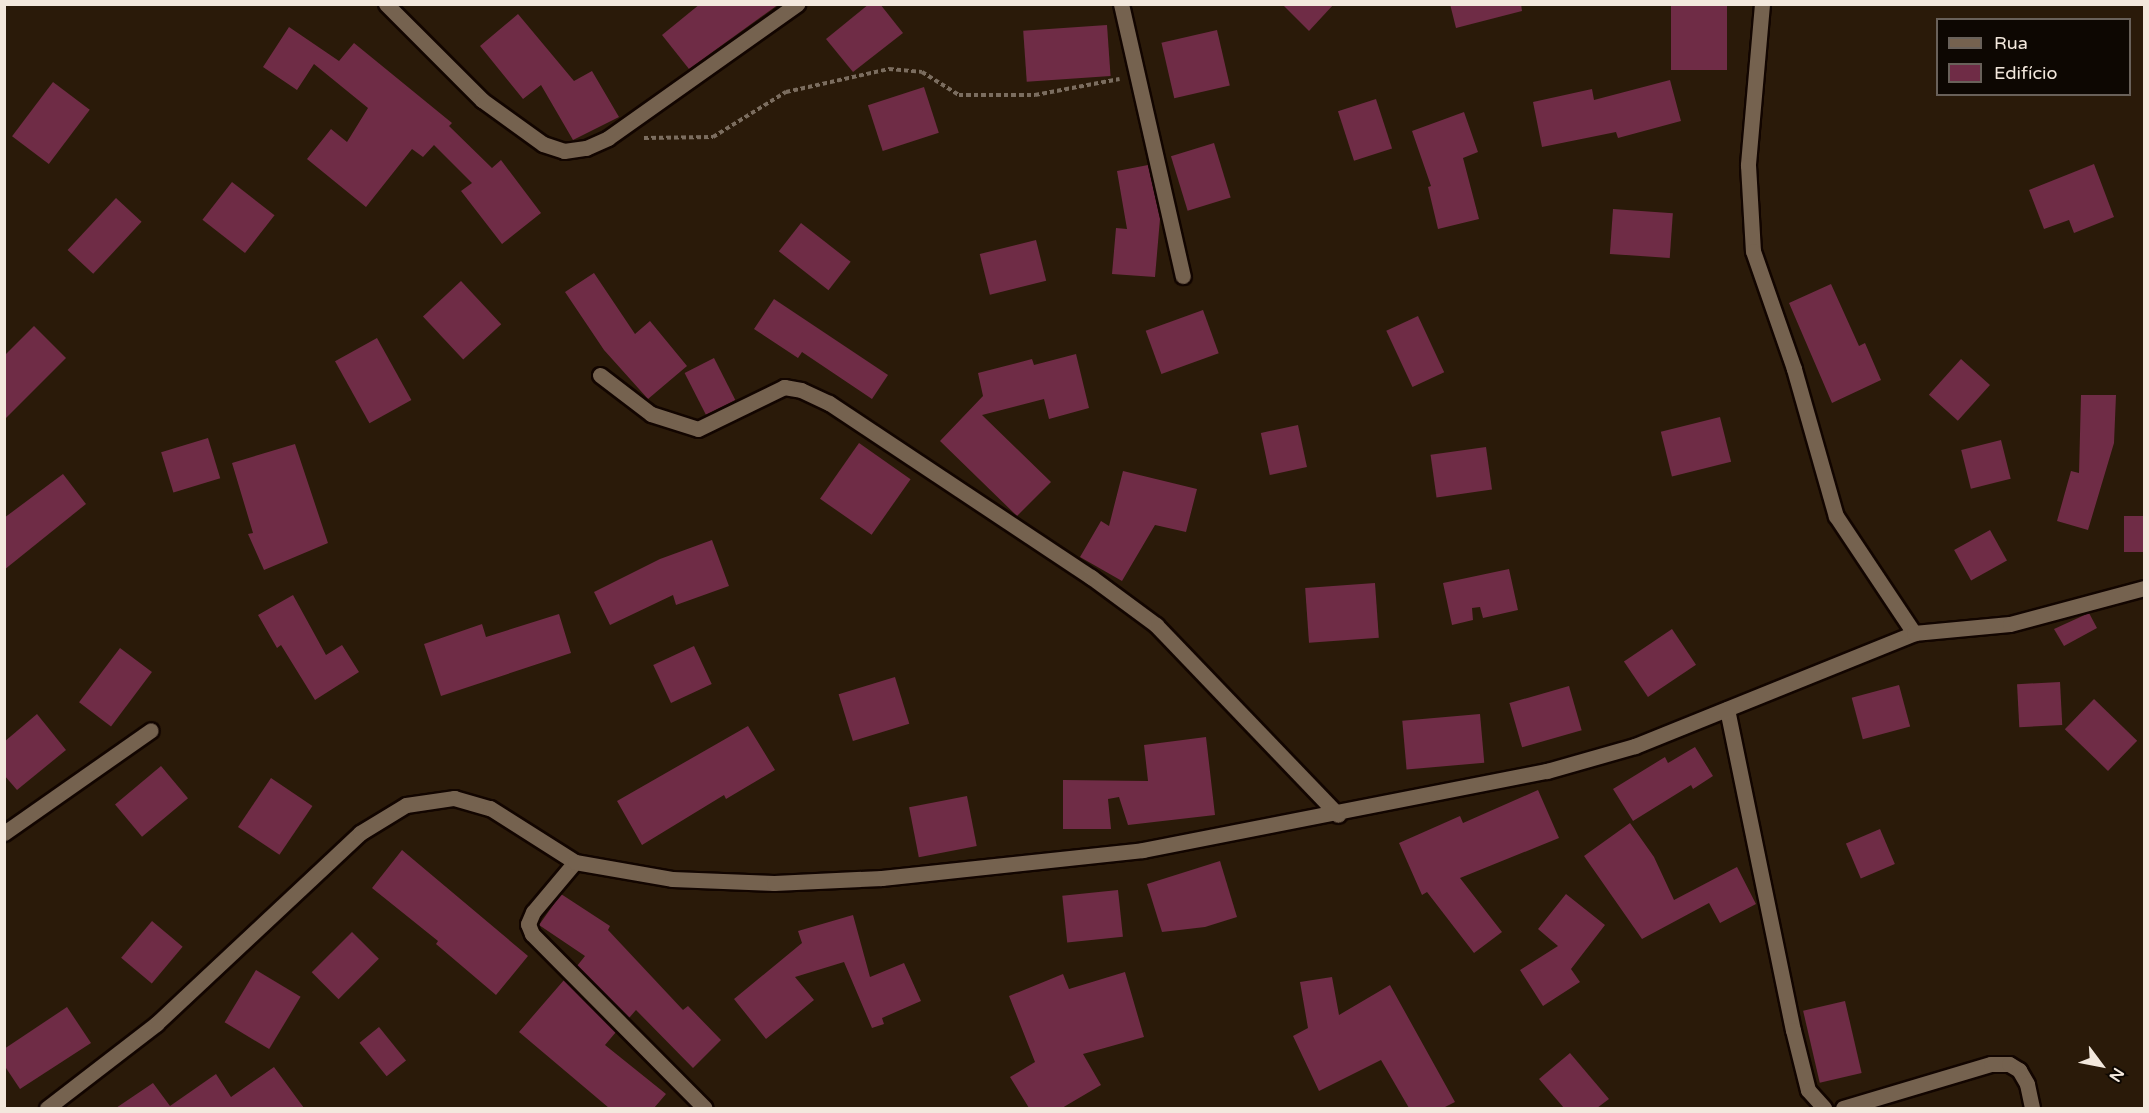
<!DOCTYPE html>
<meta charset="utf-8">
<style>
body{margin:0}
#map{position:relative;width:2149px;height:1113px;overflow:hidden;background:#2a1a09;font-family:"Varela Round",sans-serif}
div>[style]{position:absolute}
.building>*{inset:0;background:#6f2c46;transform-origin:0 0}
.path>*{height:4px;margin-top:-2px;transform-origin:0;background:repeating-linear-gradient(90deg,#7b6d5f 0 4.5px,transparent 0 7.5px)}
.roads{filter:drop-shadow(2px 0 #120500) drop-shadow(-2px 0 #120500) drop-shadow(0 2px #120500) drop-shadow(0 -2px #120500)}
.minor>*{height:15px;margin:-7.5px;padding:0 7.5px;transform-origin:7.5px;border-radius:7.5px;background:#75624f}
span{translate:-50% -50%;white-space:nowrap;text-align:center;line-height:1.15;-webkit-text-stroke:6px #0d0702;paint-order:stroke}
.frame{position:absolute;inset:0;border:6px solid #f3e8dd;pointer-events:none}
.legend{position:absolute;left:1936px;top:18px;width:195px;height:78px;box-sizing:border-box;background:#0d0702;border:2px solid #69615a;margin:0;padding:8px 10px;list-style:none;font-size:18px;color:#f3e8dd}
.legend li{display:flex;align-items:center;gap:12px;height:30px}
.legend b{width:30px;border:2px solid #69615a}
.north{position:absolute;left:2071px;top:1035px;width:60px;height:60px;-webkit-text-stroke:4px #0d0702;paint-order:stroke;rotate:122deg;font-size:16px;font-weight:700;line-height:24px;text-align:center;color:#f3e8dd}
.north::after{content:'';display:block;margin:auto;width:21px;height:27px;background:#f3e8dd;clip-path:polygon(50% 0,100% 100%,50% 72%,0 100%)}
</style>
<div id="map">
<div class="building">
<i style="clip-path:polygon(700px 4px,779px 4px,689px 69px,662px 35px)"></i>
<i style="clip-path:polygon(869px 4px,880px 4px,903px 33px,853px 72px,826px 39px)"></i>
<i style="clip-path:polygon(1282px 4px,1334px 4px,1309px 31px)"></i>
<i style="clip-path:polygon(1450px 4px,1521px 4px,1522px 11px,1456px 28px)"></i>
<i style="left:1671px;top:4px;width:56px;height:66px"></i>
<i style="clip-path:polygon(518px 14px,574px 81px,592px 71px,619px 117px,573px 140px,541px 85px,523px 99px,480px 46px)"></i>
<i style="left:1107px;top:25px;width:51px;height:84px;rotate:86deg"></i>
<i style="clip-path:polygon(289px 27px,339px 61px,354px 43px,452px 123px,449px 126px,492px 168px,501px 160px,541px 213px,502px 244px,461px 191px,472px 183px,434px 145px,423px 157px,412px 149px,366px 207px,307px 159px,331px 129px,347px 142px,368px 108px,314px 64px,297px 90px,263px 67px)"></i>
<i style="left:1217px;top:30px;width:57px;height:57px;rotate:77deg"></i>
<i style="clip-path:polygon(1670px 80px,1681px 121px,1618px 138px,1616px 132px,1542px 147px,1533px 102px,1592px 89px,1594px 100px)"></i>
<i style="left:53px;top:82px;width:46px;height:68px;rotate:37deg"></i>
<i style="left:924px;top:87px;width:48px;height:59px;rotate:72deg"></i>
<i style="left:1376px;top:99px;width:52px;height:40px;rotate:72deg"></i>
<i style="clip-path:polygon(1464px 112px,1478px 152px,1463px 158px,1479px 219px,1438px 229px,1428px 187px,1431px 186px,1412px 131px)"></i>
<i style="left:1214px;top:143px;width:57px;height:45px;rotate:73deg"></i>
<i style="clip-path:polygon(2094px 164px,2114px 217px,2074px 233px,2069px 220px,2044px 229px,2029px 190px)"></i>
<i style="clip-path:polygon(1148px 165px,1160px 219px,1155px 277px,1112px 274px,1116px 228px,1127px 229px,1117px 171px)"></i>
<i style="left:232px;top:182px;width:54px;height:48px;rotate:38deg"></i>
<i style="left:116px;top:198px;width:35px;height:71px;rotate:43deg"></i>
<i style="left:1613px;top:209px;width:60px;height:45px;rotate:4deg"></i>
<i style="left:801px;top:223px;width:63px;height:36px;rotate:38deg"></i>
<i style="left:1036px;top:240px;width:42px;height:58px;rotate:76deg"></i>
<i style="clip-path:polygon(594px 273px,635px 334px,650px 321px,687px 366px,648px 399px,604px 350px,565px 292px)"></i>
<i style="left:461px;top:281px;width:59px;height:52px;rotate:47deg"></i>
<i style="clip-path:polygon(1831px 284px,1859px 346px,1865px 343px,1881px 380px,1832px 403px,1789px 303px)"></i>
<i style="clip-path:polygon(774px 299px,888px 375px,872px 399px,802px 352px,798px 358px,754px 329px)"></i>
<i style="left:1203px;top:310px;width:46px;height:61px;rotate:70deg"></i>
<i style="left:1418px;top:316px;width:62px;height:35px;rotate:65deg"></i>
<i style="clip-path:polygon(34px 326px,66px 358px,4px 420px,4px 356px)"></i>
<i style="left:377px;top:338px;width:71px;height:48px;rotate:61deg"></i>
<i style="clip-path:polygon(1076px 354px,1089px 408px,1049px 419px,1044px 399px,982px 415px,1051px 482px,1017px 516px,940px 441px,983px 396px,978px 373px,1032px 359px,1034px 365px)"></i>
<i style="left:714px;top:358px;width:47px;height:33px;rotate:63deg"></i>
<i style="left:1961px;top:359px;width:39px;height:48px;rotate:42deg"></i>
<i style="clip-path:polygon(2081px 395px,2116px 395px,2114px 443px,2088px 530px,2057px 521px,2071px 471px,2079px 473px)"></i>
<i style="left:1720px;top:417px;width:46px;height:61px;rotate:76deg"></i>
<i style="left:1298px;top:425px;width:43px;height:38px;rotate:78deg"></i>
<i style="left:208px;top:438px;width:42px;height:49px;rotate:73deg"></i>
<i style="left:2001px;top:440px;width:40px;height:41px;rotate:76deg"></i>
<i style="left:859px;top:443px;width:63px;height:68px;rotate:35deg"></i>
<i style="clip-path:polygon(295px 444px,328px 543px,264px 570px,248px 534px,253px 533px,232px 463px)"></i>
<i style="left:1486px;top:447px;width:43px;height:56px;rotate:82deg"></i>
<i style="clip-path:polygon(1123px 471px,1197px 489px,1186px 532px,1155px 525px,1122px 581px,1080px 557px,1101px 521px,1109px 526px)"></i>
<i style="clip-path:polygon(63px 474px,86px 504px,4px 570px,4px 518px)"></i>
<i style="left:2145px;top:516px;width:36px;height:21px;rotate:90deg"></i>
<i style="left:1990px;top:530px;width:35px;height:41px;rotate:61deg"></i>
<i style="clip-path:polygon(712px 540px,729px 586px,676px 605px,673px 595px,610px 625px,594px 592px,660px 559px)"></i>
<i style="clip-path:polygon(1509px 569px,1518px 610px,1483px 618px,1480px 607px,1472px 608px,1473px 620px,1452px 625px,1443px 583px)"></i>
<i style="left:1375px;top:583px;width:55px;height:70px;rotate:86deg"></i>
<i style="clip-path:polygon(293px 595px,326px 655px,342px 645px,359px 672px,315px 700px,281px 645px,277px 648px,258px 615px)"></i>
<i style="clip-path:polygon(2089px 613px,2097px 628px,2064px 646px,2054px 629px)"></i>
<i style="clip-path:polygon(559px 614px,571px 653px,441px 696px,424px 644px,482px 624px,486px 637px)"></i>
<i style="left:1672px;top:629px;width:43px;height:58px;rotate:56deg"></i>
<i style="left:694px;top:646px;width:42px;height:45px;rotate:65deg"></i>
<i style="left:120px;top:648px;width:40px;height:68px;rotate:37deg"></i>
<i style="left:895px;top:677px;width:49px;height:59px;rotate:73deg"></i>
<i style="left:2060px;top:682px;width:43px;height:43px;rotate:87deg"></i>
<i style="left:1899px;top:685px;width:43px;height:49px;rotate:75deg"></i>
<i style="left:1569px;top:686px;width:46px;height:62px;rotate:74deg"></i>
<i style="left:2094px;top:699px;width:60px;height:42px;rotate:44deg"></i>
<i style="clip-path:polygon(37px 714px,66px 750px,17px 790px,4px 775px,4px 742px)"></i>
<i style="left:1480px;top:714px;width:49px;height:78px;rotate:85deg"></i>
<i style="clip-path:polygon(748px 726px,775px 770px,726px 799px,724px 795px,642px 845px,617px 801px)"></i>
<i style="clip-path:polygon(1206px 737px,1215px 815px,1128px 825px,1119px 797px,1108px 799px,1111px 829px,1063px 829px,1063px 780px,1148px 781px,1144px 745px)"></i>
<i style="clip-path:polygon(1695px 747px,1713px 776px,1693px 789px,1691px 785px,1633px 821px,1613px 789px,1665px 757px,1668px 763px)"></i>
<i style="left:161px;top:766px;width:42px;height:60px;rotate:50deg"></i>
<i style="left:271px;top:778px;width:50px;height:59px;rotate:34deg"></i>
<i style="clip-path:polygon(1538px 790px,1559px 838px,1460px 878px,1502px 932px,1474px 953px,1427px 892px,1422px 895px,1399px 843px,1460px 816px,1463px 823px)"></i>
<i style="left:967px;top:796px;width:51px;height:59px;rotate:79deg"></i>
<i style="clip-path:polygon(1630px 823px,1654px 857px,1674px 900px,1737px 867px,1756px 904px,1720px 923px,1709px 903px,1642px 939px,1584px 856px)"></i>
<i style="left:1880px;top:829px;width:38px;height:37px;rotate:67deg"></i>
<i style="clip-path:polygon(402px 850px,528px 956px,496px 995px,436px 944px,438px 941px,372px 888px)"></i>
<i style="clip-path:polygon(1220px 861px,1237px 917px,1205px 927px,1162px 932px,1147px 884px)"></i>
<i style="left:1118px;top:890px;width:47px;height:56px;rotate:84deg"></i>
<i style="clip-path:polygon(561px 894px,610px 926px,608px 930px,683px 1010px,688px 1006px,721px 1040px,693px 1068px,636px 1010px,629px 1018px,577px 966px,585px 956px,539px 925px)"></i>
<i style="clip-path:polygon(1566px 894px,1605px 925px,1571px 969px,1580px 982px,1543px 1006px,1520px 970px,1558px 946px,1538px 929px)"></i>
<i style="clip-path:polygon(853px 915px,870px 977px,904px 963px,921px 1001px,882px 1018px,884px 1024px,872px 1028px,844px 962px,795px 977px,814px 1000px,766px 1039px,734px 999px,802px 943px,798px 931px)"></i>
<i style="left:152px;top:921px;width:40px;height:48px;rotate:40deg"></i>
<i style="left:352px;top:932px;width:38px;height:57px;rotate:45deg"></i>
<i style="left:256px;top:970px;width:52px;height:61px;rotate:31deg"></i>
<i style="clip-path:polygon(1125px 972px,1144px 1037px,1083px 1054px,1101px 1085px,1062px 1108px,1029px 1108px,1010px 1077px,1035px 1062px,1009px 996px,1063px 974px,1069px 989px)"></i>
<i style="clip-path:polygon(1332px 977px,1339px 1015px,1390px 985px,1455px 1102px,1443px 1108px,1409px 1108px,1381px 1060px,1319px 1091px,1293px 1036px,1308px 1028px,1300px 982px)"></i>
<i style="clip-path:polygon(564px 980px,616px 1032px,605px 1045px,666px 1094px,654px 1108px,609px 1108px,519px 1032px)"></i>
<i style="left:1845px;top:1001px;width:74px;height:43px;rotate:77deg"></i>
<i style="clip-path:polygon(67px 1007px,91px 1043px,20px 1089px,4px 1065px,4px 1049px)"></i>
<i style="left:379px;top:1027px;width:43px;height:25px;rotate:51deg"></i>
<i style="clip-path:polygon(1570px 1053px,1609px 1099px,1597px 1108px,1564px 1108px,1539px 1079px)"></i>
<i style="clip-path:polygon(274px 1067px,304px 1108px,116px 1108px,153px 1083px,170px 1106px,216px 1074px,231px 1097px)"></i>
</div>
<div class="path">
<i style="left:644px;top:138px;width:69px;rotate:-0.8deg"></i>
<i style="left:713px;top:137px;width:86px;rotate:-31.7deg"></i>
<i style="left:786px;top:92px;width:106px;rotate:-12.6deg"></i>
<i style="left:889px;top:69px;width:33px;rotate:5deg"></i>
<i style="left:922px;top:72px;width:44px;rotate:31.9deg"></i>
<i style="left:959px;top:95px;width:76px"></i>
<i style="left:1035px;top:95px;width:86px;rotate:-10.7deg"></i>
</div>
<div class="roads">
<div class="minor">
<i style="left:386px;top:4px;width:136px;rotate:45deg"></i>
<i style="left:482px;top:100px;width:75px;rotate:35.8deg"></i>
<i style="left:543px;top:144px;width:22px;rotate:18deg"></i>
<i style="left:564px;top:151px;width:22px;rotate:-8deg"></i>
<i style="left:586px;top:148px;width:24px;rotate:-24deg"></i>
<i style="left:608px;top:138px;width:232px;rotate:-35.3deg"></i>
<i style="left:1121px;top:4px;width:279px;rotate:77.2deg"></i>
<i style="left:1762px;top:4px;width:162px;rotate:95deg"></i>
<i style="left:1748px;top:165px;width:86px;rotate:86.7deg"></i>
<i style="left:1753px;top:251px;width:125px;rotate:70.8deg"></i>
<i style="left:1794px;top:369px;width:153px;rotate:74.1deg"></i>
<i style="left:1836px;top:516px;width:141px;rotate:56.3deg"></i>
<i style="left:600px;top:375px;width:64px;rotate:37.4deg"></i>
<i style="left:651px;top:414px;width:49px;rotate:17.7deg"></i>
<i style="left:698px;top:429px;width:96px;rotate:-26deg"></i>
<i style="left:784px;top:387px;width:17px;rotate:10deg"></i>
<i style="left:801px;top:390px;width:31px;rotate:25deg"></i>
<i style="left:829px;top:403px;width:315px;rotate:33.6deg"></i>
<i style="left:1091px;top:577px;width:81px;rotate:36.4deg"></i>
<i style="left:1156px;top:625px;width:263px;rotate:46.2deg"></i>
<i style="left:1727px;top:709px;width:328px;rotate:78.4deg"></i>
<i style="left:1793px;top:1030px;width:62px;rotate:76deg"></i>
<i style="left:1808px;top:1090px;width:24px;rotate:48deg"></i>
<i style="left:4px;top:833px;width:179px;rotate:-35deg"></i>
<i style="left:575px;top:862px;width:65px;rotate:130deg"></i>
<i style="left:533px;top:912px;width:13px;rotate:113deg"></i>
<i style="left:528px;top:924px;width:11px;rotate:68deg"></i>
<i style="left:532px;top:934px;width:245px;rotate:45.2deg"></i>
<i style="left:47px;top:1108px;width:138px;rotate:-37.6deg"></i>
<i style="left:156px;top:1024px;width:279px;rotate:-43.1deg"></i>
<i style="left:360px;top:833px;width:54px;rotate:-31.3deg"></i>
<i style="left:406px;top:805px;width:49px;rotate:-8.3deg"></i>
<i style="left:454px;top:798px;width:37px;rotate:16deg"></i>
<i style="left:490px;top:808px;width:101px;rotate:32.4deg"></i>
<i style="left:575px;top:862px;width:98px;rotate:9.9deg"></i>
<i style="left:672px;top:879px;width:102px;rotate:2.2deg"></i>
<i style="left:774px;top:883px;width:108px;rotate:-2.7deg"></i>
<i style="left:882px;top:878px;width:262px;rotate:-6.1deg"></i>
<i style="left:1143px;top:850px;width:412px;rotate:-11.1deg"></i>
<i style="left:1547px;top:771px;width:91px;rotate:-15.9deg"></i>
<i style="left:1635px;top:746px;width:301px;rotate:-22deg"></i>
<i style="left:1914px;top:633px;width:96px;rotate:-5.4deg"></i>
<i style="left:2010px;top:624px;width:139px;rotate:-15deg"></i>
<i style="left:1843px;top:1108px;width:154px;rotate:-16.6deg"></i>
<i style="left:1991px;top:1064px;width:18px"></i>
<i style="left:2009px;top:1064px;width:12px;rotate:31deg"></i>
<i style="left:2019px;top:1070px;width:16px;rotate:60deg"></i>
<i style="left:2027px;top:1084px;width:25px;rotate:78deg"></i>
</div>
</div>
<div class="frame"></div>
<ul class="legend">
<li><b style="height:8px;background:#75624f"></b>Rua</li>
<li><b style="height:16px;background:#6f2c46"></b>Edifício</li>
</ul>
<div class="north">N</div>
</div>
